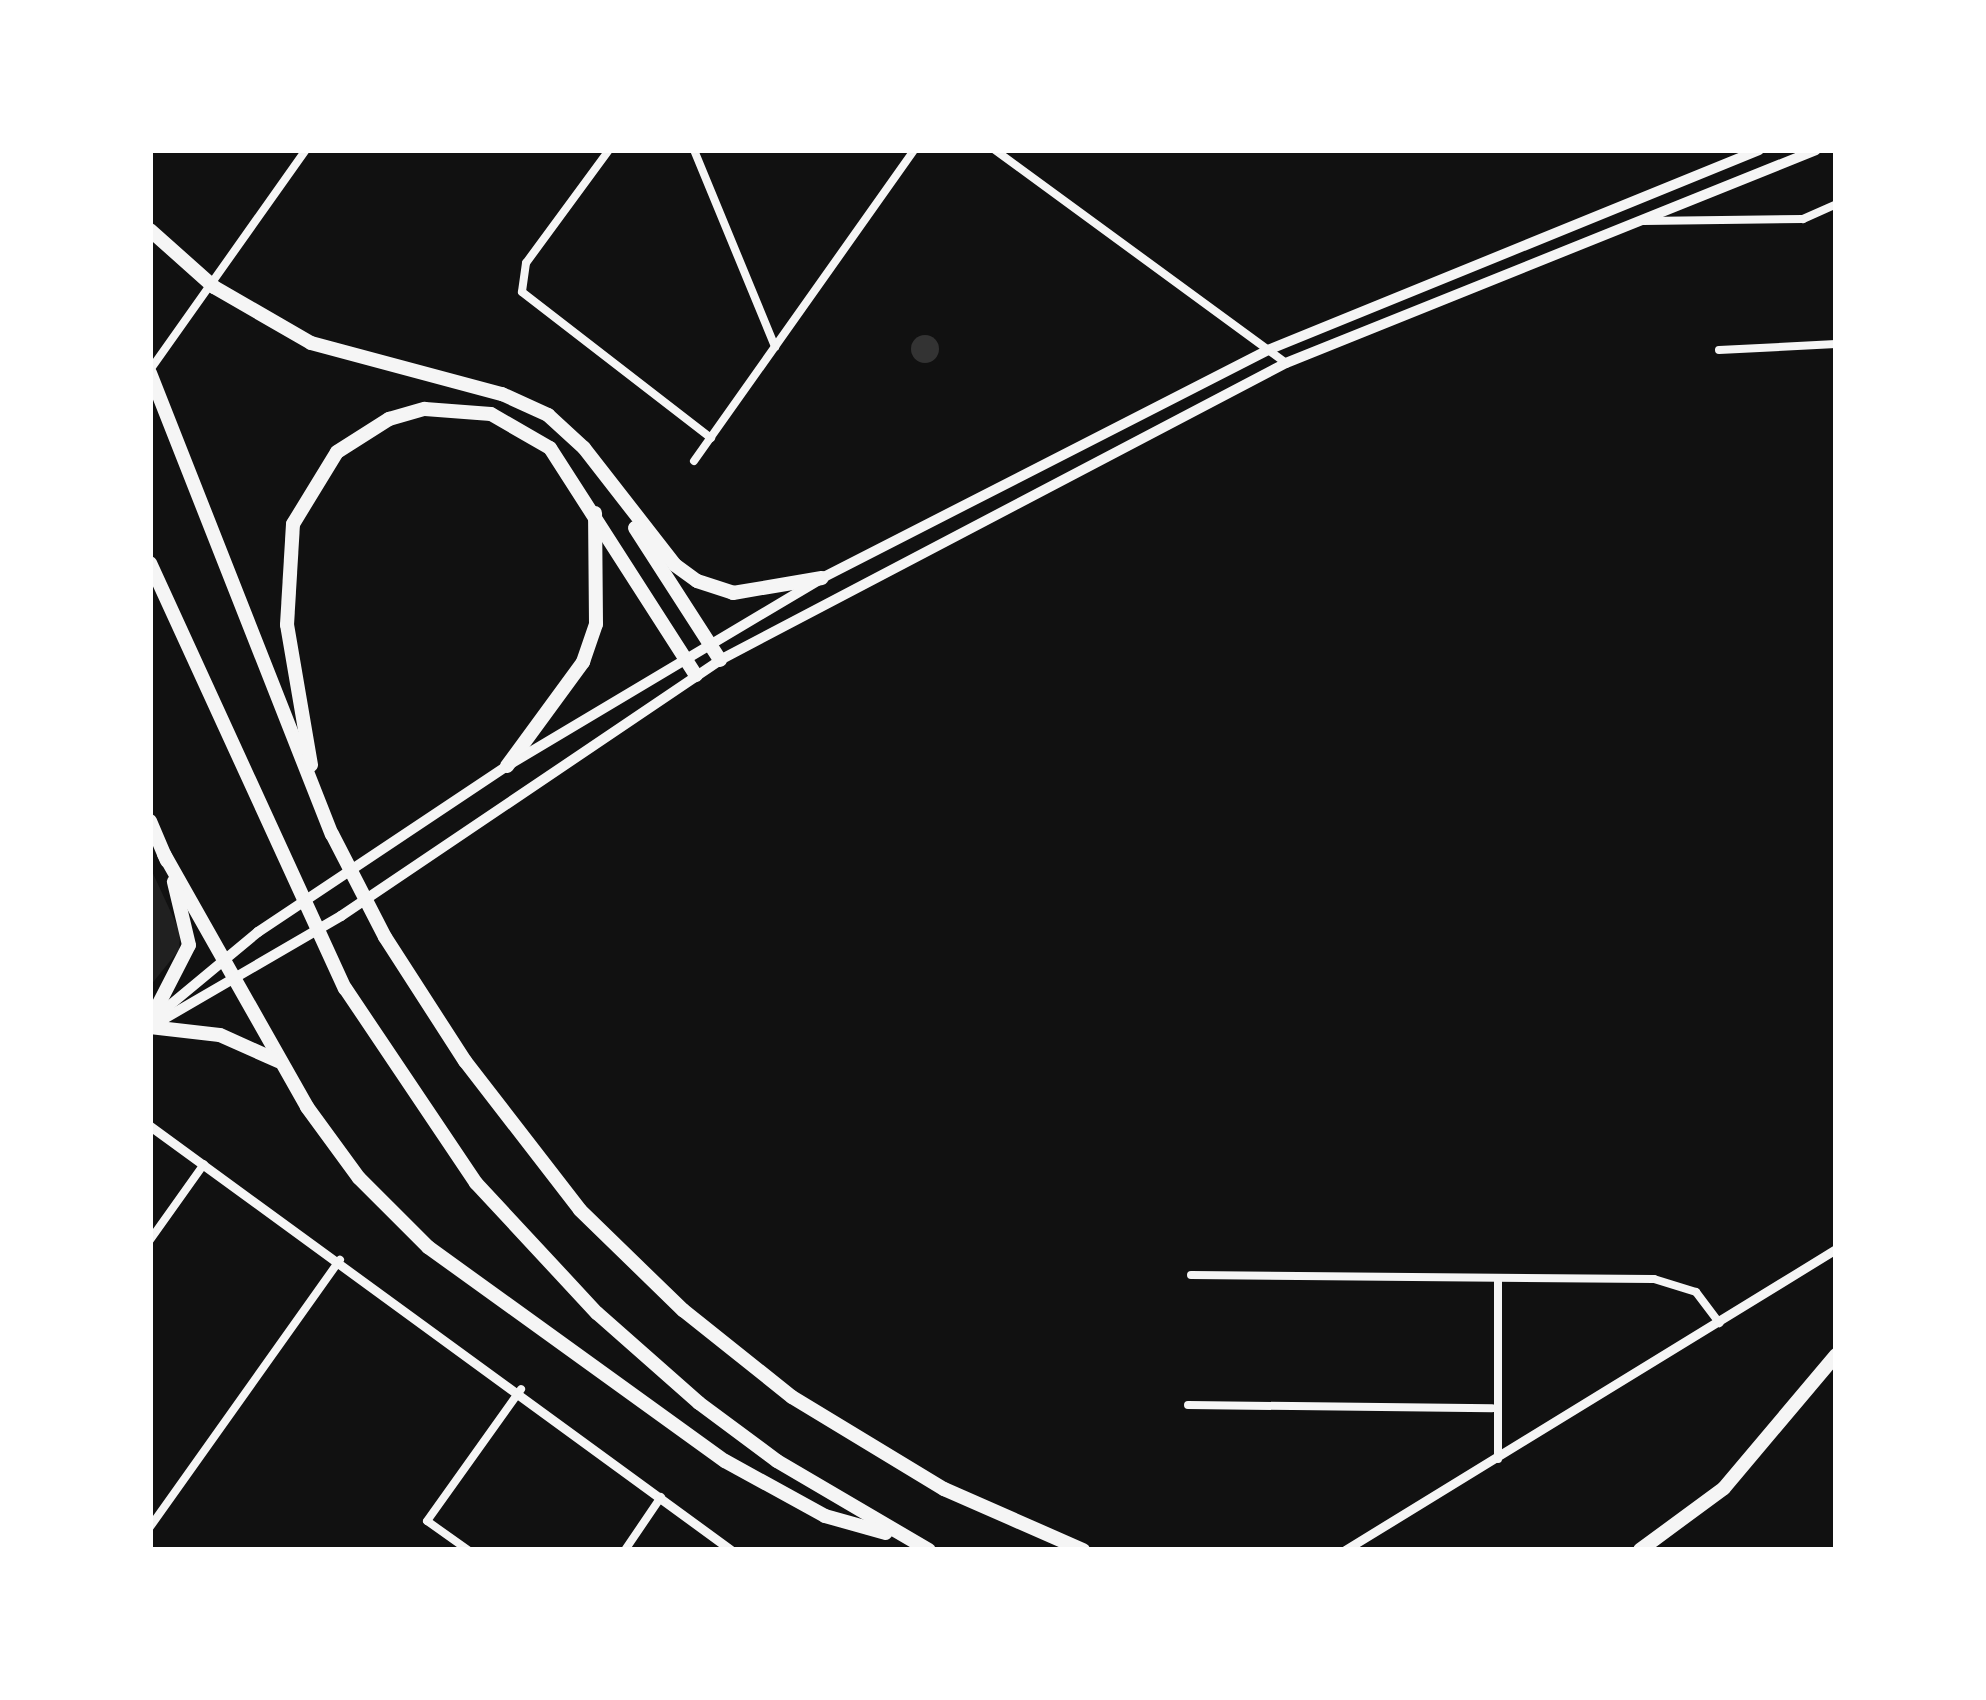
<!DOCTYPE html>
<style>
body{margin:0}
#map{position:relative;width:1986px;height:1700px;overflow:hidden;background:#111;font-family:Arial,sans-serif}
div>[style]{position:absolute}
.green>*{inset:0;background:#202020}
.water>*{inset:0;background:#333}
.round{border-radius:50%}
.minor>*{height:8px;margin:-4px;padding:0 4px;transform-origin:4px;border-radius:4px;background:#f5f5f5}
.tertiary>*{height:9px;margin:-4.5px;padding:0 4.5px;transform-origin:4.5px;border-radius:4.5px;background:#f5f5f5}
.secondary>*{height:10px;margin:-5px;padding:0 5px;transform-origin:5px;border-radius:5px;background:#f5f5f5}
.motorway>*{height:14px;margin:-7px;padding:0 7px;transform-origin:7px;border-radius:7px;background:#f5f5f5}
span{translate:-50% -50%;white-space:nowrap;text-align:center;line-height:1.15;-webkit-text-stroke:9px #fff;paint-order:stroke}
.frame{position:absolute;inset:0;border:153px solid #fff;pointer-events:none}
</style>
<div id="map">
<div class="green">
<i style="clip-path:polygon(150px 867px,180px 932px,179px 950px,150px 986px)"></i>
</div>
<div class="water">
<i class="round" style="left:911px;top:335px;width:28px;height:28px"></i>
</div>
<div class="minor">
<i style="left:609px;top:150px;width:140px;rotate:126.3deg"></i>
<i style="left:526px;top:263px;width:29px;rotate:98deg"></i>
<i style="left:522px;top:292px;width:239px;rotate:37.7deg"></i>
<i style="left:694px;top:150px;width:213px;rotate:67.6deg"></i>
<i style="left:995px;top:150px;width:361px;rotate:36.2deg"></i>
<i style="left:1643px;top:221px;width:160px;rotate:-0.7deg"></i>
<i style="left:1803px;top:219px;width:36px;rotate:-24deg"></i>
<i style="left:1719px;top:350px;width:117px;rotate:-2.9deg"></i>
<i style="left:150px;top:370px;width:270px;rotate:-54.7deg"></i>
<i style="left:694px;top:461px;width:381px;rotate:-54.7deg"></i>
<i style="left:150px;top:1240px;width:93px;rotate:-54.6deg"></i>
<i style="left:1191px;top:1275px;width:463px;rotate:0.5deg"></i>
<i style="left:1654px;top:1279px;width:44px;rotate:17.2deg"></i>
<i style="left:1696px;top:1292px;width:39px;rotate:53deg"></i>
<i style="left:1498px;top:1280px;width:179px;rotate:90deg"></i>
<i style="left:1188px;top:1405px;width:304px;rotate:0.6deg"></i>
<i style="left:150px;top:1527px;width:328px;rotate:-54.6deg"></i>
<i style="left:468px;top:1550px;width:50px;rotate:-144.7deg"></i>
<i style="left:427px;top:1521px;width:162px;rotate:-54.5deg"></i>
<i style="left:625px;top:1550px;width:64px;rotate:-55.8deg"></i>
</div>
<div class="tertiary">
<i style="left:150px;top:1126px;width:719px;rotate:36.12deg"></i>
<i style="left:1345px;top:1550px;width:576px;rotate:-31.51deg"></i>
</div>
<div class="secondary">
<i style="left:152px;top:1020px;width:138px;rotate:-39.7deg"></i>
<i style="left:258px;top:932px;width:299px;rotate:-33.7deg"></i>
<i style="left:507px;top:766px;width:367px;rotate:-30.8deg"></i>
<i style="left:822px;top:578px;width:501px;rotate:-27.08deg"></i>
<i style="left:1268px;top:350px;width:530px;rotate:-22.16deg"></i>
<i style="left:152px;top:1026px;width:219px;rotate:-30.2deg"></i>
<i style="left:341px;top:916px;width:457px;rotate:-34deg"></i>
<i style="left:720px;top:660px;width:639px;rotate:-27.69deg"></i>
<i style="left:1286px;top:363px;width:571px;rotate:-21.89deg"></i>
</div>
<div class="motorway">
<i style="left:150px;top:230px;width:86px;rotate:41.7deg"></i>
<i style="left:214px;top:287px;width:112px;rotate:30deg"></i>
<i style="left:311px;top:343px;width:198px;rotate:15deg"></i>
<i style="left:502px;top:394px;width:51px;rotate:24.5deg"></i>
<i style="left:548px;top:415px;width:49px;rotate:42.5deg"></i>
<i style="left:584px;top:448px;width:148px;rotate:52.1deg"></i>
<i style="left:675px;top:565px;width:27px;rotate:36deg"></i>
<i style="left:697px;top:581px;width:38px;rotate:18deg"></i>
<i style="left:733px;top:593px;width:90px;rotate:-9.6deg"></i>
<i style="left:150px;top:373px;width:496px;rotate:68.5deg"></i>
<i style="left:332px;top:834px;width:116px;rotate:62.8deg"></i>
<i style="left:385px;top:937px;width:148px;rotate:57.2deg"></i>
<i style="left:465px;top:1061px;width:188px;rotate:52.3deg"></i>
<i style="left:580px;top:1210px;width:144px;rotate:44.2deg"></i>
<i style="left:683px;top:1310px;width:139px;rotate:38.6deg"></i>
<i style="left:792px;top:1397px;width:178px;rotate:31.2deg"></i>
<i style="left:944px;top:1489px;width:152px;rotate:23.7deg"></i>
<i style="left:635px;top:528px;width:157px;rotate:57.2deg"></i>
<i style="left:150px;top:563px;width:468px;rotate:65.4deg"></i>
<i style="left:345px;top:988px;width:235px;rotate:56.1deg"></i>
<i style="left:476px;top:1183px;width:178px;rotate:47.1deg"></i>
<i style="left:597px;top:1313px;width:136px;rotate:41.4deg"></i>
<i style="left:699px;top:1403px;width:97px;rotate:36.6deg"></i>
<i style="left:777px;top:1461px;width:176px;rotate:30.4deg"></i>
<i style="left:311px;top:765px;width:142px;rotate:-99.7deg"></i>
<i style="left:287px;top:625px;width:101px;rotate:-86.6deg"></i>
<i style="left:293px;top:524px;width:84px;rotate:-58.6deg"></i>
<i style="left:337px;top:452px;width:62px;rotate:-32.4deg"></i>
<i style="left:389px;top:419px;width:37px;rotate:-16deg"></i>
<i style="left:425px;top:409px;width:66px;rotate:4.3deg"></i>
<i style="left:491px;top:414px;width:68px;rotate:30deg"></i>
<i style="left:550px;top:448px;width:270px;rotate:57.3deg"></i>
<i style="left:507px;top:766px;width:129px;rotate:-53.8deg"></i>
<i style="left:583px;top:662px;width:40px;rotate:-71.1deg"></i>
<i style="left:596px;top:624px;width:111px;rotate:-90.5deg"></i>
<i style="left:150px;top:821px;width:43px;rotate:67deg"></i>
<i style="left:164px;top:854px;width:291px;rotate:60.5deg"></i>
<i style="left:307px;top:1107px;width:88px;rotate:53.8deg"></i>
<i style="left:359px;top:1178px;width:98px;rotate:45deg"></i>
<i style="left:428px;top:1247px;width:366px;rotate:35.8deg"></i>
<i style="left:725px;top:1461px;width:114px;rotate:28.8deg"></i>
<i style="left:825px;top:1516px;width:63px;rotate:15.6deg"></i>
<i style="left:150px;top:1021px;width:85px;rotate:-62.8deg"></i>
<i style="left:189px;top:945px;width:65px;rotate:-103.4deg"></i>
<i style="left:150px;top:1027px;width:70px;rotate:6.5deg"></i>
<i style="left:220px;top:1035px;width:64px;rotate:24.1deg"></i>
<i style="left:1640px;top:1550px;width:104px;rotate:-36.4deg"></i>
<i style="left:1724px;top:1488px;width:174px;rotate:-49.9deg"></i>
</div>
<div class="frame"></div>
</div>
